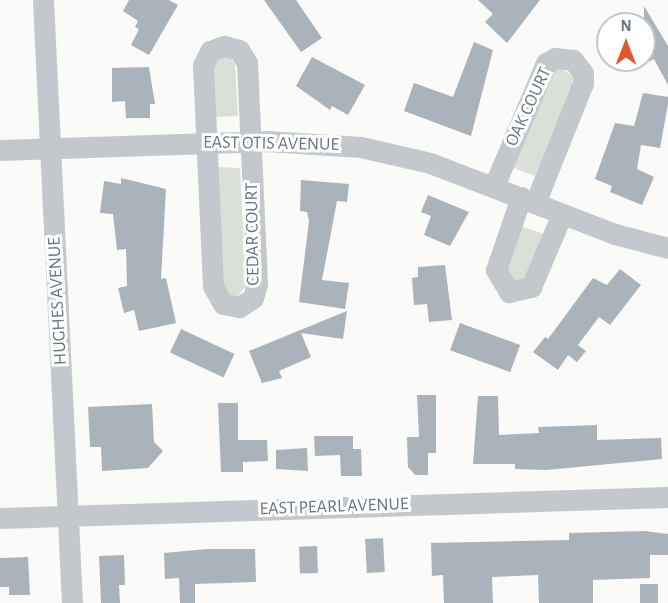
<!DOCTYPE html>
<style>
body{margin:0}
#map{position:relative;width:668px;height:603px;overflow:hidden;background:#fafaf8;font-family:"Alegreya Sans",sans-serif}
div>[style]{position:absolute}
.green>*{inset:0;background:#dadfd7}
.building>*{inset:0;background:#aab3b9;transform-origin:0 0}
.street>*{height:21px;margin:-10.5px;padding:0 10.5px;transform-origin:10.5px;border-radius:10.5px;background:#c3c8cc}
span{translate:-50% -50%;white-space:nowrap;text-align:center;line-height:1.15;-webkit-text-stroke:6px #fff;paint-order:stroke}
.street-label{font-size:18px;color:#657683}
.north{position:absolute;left:596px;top:12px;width:60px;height:60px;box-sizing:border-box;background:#fff;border:2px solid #c1c8cd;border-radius:50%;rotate:0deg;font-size:16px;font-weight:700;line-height:24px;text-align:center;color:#657683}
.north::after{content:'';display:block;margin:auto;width:21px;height:27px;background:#e4572e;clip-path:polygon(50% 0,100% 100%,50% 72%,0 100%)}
</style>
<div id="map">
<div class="green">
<i style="clip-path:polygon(218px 56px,230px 57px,235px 64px,238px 116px,213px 117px,211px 67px)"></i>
<i style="clip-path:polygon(559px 67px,573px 76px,572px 85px,535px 176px,512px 167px,552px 71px)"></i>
<i style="clip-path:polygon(216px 167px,240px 168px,246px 286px,236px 298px,223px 291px)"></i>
<i style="clip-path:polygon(521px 226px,544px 234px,527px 277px,515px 284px,503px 270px)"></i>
</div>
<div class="building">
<i style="clip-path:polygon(129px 0,169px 0,178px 5px,149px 55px,131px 45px,139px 29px,135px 27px,138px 21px,123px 11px)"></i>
<i style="clip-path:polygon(264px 0,296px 0,322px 38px,301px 52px)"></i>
<i style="clip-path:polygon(478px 0,540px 0,507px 43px,485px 22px,493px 14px)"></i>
<i style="clip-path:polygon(644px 6px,668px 46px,668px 85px,654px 59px,644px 64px)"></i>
<i style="clip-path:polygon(474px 42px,493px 50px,471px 136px,404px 111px,414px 83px,453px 97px)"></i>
<i style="clip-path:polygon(312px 57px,365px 85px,348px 115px,332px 106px,330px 110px,296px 86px)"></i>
<i style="clip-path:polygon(149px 67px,155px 104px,150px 104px,150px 118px,126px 118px,125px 101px,112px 102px,112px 68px)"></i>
<i style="clip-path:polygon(643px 93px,668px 97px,668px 104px,660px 148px,641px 145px,637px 169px,654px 177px,642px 205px,610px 192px,612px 186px,595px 179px,615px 123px,634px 126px)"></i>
<i style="clip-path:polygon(121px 178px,166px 189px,161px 279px,166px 278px,176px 323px,139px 331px,134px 310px,124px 313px,118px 288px,127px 286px,126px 249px,117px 250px,113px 214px,100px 213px,104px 181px,121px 184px)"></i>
<i style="clip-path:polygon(301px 180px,349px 184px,347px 202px,337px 201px,322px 280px,349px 283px,345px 309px,299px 302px,309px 221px,307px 212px,300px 211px)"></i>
<i style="clip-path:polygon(428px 195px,469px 212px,450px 246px,424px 235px,431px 216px,421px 212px)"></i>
<i style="clip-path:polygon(445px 265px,452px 320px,429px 322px,427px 304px,414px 305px,412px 278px,418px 277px,418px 267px)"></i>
<i style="clip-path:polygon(620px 269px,641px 285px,610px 325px,599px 317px,578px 345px,586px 351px,577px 362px,568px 355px,558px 370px,533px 352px,545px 337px,548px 339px,593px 278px,607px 285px)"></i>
<i style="clip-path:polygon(347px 311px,343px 339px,301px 333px,311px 357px,279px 371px,282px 378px,262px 383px,249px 351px)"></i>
<i style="left:460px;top:323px;width:64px;height:29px;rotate:20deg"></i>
<i style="left:181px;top:329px;width:59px;height:26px;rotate:25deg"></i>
<i style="clip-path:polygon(417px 395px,436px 395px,436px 453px,428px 453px,428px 475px,415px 475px,408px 467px,407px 437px,419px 437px)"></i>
<i style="clip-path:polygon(478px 396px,498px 396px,499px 435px,539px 433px,538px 427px,597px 425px,597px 440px,661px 438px,662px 459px,546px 470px,515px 469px,515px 464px,473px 464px)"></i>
<i style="clip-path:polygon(218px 403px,238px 403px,238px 440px,267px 440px,268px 461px,243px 462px,243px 472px,221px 472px)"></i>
<i style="clip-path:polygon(152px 404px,154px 442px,163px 451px,148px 468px,102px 471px,101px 447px,90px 447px,88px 407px)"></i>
<i style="clip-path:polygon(314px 436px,353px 436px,353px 449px,361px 449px,362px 476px,341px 476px,340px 455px,315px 456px)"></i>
<i style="clip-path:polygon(307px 448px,308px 471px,276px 469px,276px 450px)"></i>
<i style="clip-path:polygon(645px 531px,668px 534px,668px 555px,650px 555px,650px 578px,593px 580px,593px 603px,539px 603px,538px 575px,492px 577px,493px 603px,444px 603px,443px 575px,432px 576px,431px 543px,569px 540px,569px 533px)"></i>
<i style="left:383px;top:538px;width:34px;height:18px;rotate:87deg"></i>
<i style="left:317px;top:546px;width:27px;height:18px;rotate:88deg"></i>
<i style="clip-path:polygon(207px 549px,255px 549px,256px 582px,195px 584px,195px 603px,180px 603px,179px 578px,165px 579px,164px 553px)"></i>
<i style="clip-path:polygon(124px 555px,125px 585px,119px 585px,120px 603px,101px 603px,99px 556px)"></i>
<i style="clip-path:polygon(28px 557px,30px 595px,9px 595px,9px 587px,0 587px,0 558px)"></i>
<i style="left:640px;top:584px;width:18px;height:19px"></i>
</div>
<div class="street">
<i style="left:43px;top:0;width:604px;rotate:87.25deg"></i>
<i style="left:224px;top:46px;width:16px;rotate:15deg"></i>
<i style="left:239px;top:50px;width:15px;rotate:58deg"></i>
<i style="left:247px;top:63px;width:221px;rotate:87.4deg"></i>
<i style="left:257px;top:284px;width:15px;rotate:106deg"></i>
<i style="left:253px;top:298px;width:17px;rotate:147deg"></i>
<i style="left:239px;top:307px;width:16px;rotate:-169deg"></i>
<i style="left:223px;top:304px;width:21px;rotate:-119deg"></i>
<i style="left:213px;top:286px;width:221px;rotate:-92.6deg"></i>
<i style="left:203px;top:65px;width:16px;rotate:-63deg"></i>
<i style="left:210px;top:51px;width:15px;rotate:-20deg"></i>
<i style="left:0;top:150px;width:266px;rotate:-1.9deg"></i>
<i style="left:266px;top:141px;width:95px;rotate:3.6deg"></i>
<i style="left:361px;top:147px;width:71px;rotate:13.1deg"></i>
<i style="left:430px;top:163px;width:198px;rotate:21deg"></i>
<i style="left:615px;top:234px;width:55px;rotate:14.8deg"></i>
<i style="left:494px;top:186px;width:134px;rotate:-67.1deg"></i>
<i style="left:546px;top:63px;width:10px;rotate:-29deg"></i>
<i style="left:555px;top:58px;width:18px;rotate:6deg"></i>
<i style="left:573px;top:60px;width:16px;rotate:52deg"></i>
<i style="left:583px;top:73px;width:10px;rotate:90deg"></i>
<i style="left:583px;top:83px;width:129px;rotate:111.8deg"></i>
<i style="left:521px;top:197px;width:77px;rotate:108.9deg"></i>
<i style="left:496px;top:270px;width:26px;rotate:59deg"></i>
<i style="left:509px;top:292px;width:23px;rotate:-13deg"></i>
<i style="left:531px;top:287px;width:79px;rotate:-67deg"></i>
<i style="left:0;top:518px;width:668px;rotate:-1.8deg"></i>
</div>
<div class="street-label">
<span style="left:529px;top:107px;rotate:-65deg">OAK COURT</span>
<span style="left:271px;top:144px;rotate:1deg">EAST OTIS AVENUE</span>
<span style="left:253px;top:234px;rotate:-91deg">CEDAR COURT</span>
<span style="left:58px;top:301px;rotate:-93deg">HUGHES AVENUE</span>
<span style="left:334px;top:507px;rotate:-2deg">EAST PEARL AVENUE</span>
</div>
<div class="north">N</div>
</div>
